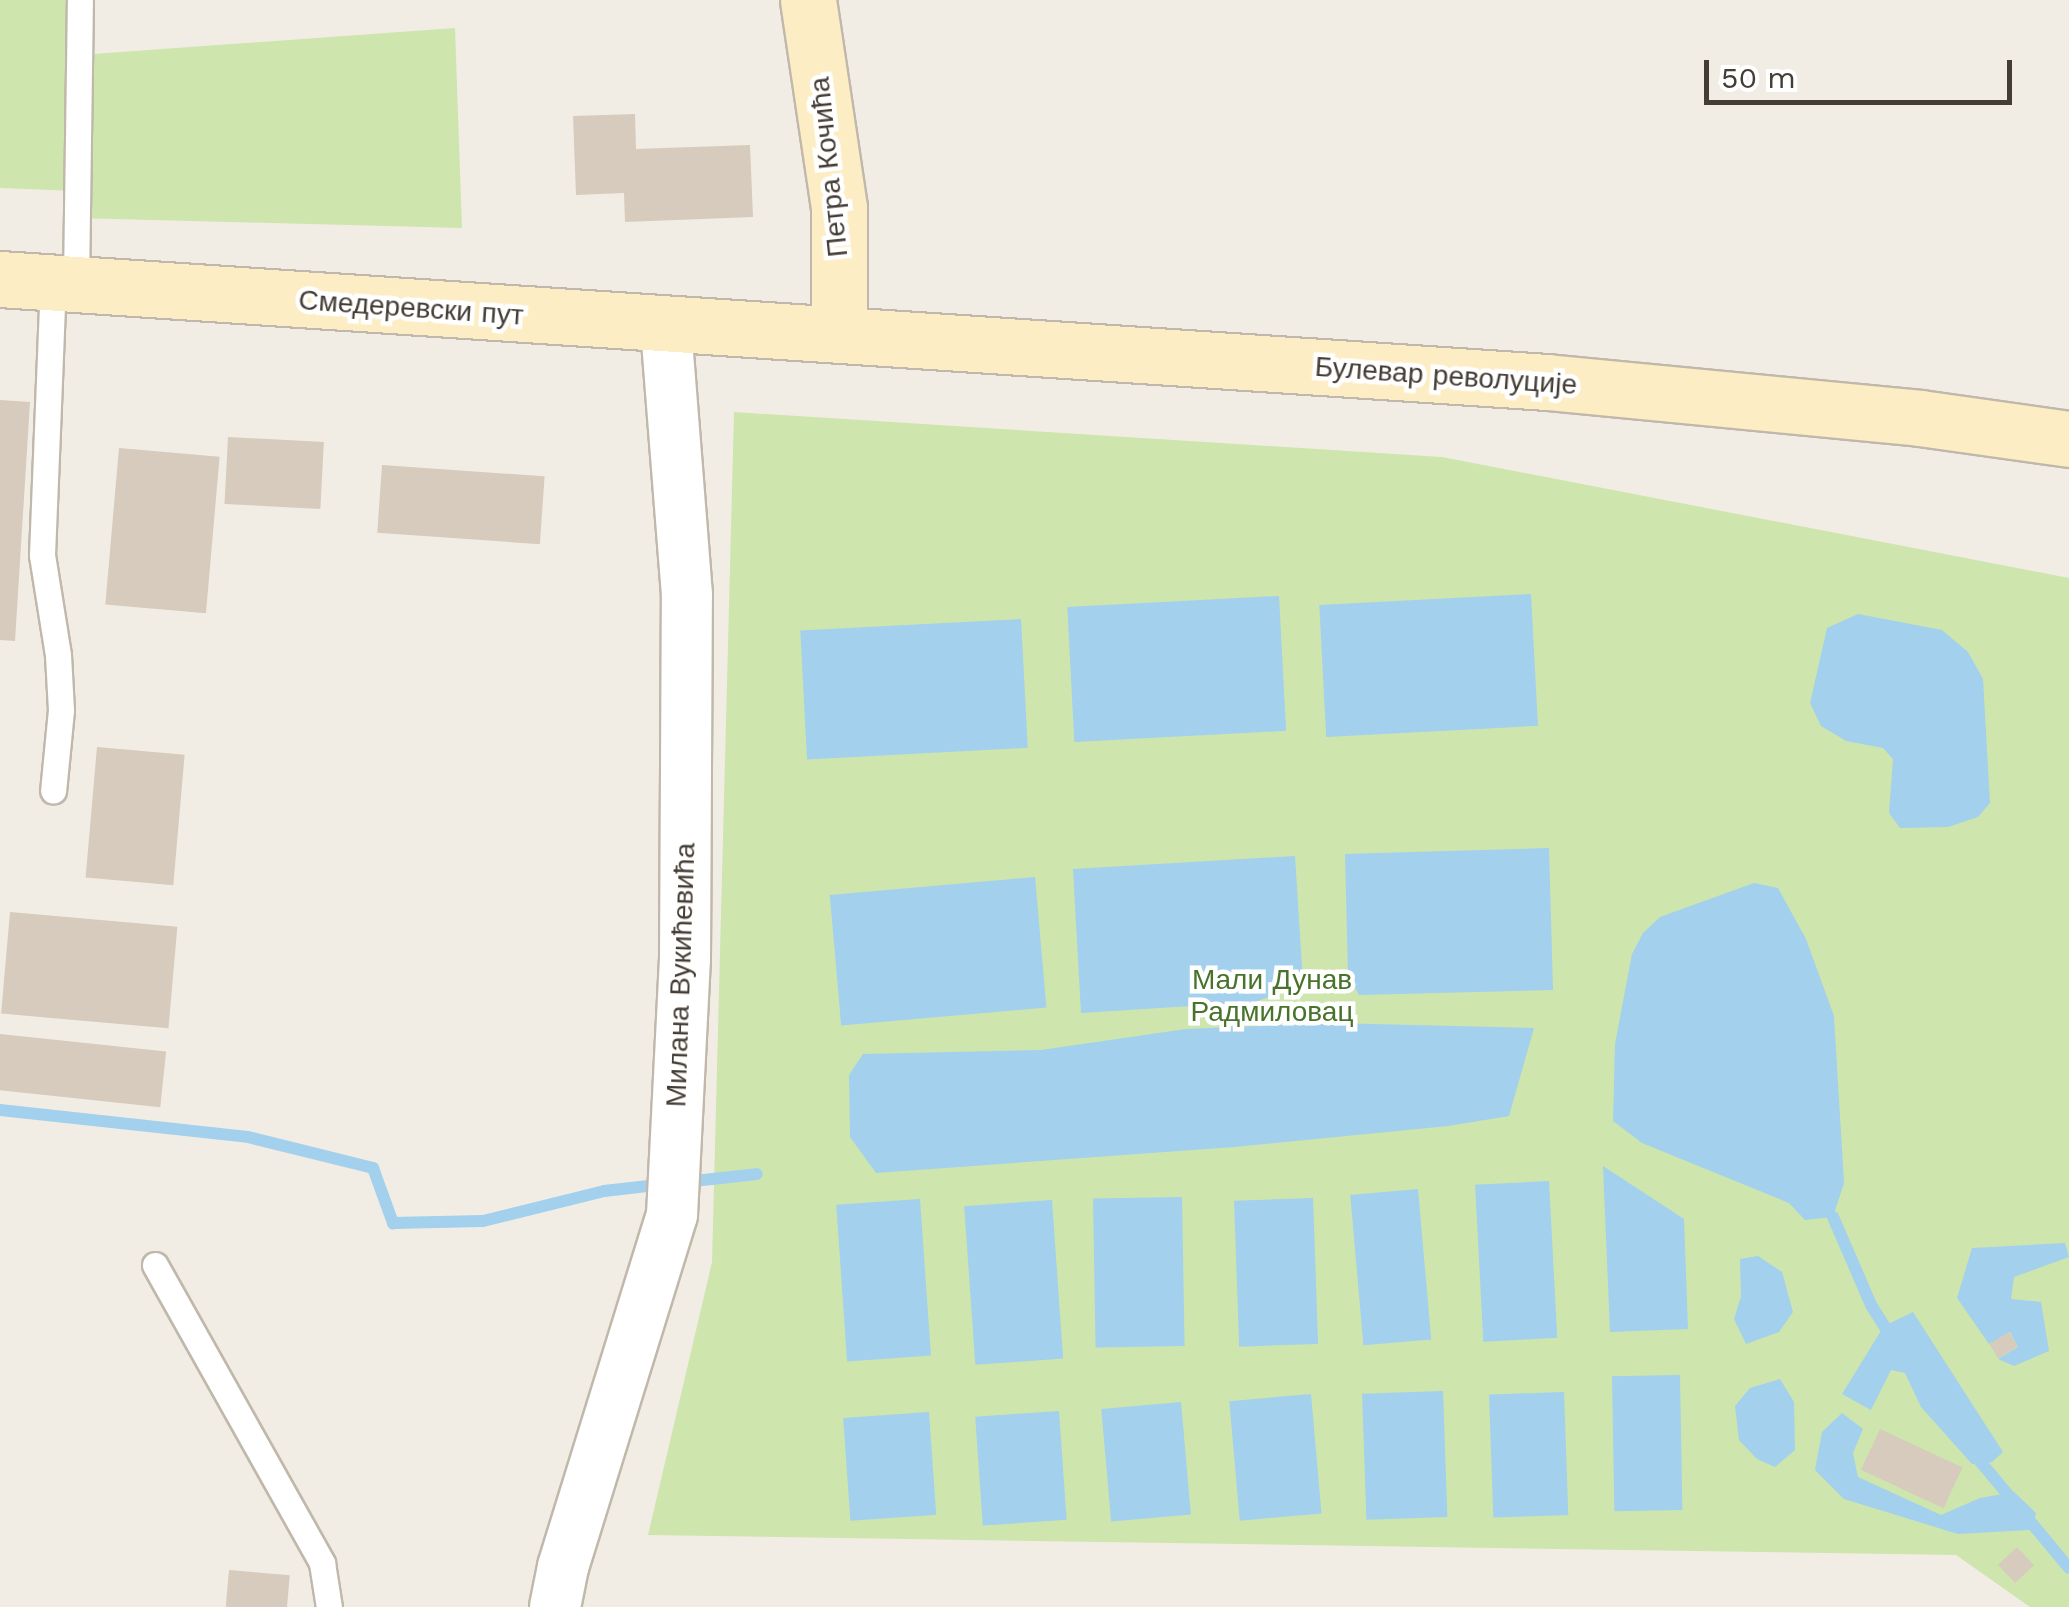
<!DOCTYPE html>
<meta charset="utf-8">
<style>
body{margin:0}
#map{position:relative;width:2069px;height:1607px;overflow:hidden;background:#f2ede4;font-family:"Work Sans",sans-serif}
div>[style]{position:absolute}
.green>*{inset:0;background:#cee5ae}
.water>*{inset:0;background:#a2d0ed;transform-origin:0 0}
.stream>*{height:12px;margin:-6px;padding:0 6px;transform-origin:6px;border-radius:6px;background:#a2d0ed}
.building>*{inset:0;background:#d6cbbd;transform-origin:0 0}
.roads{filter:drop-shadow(2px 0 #c0b8aa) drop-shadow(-2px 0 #c0b8aa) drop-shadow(0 2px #c0b8aa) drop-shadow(0 -2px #c0b8aa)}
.lane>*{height:25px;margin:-12.5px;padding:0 12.5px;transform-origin:12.5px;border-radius:12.5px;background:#fff}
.street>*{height:50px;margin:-25px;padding:0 25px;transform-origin:25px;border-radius:25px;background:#fff}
.secondary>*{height:55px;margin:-27.5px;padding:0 27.5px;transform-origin:27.5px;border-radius:27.5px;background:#fcedc4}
span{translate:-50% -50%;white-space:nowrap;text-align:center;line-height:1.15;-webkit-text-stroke:9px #fff;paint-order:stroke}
.street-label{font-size:28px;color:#443d35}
.park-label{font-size:28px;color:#48732a}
.scale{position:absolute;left:1704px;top:60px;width:308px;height:45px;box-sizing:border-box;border:5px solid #443d35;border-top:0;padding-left:12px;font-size:30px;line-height:35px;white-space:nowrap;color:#443d35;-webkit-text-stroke:8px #fff;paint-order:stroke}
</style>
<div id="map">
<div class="green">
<i style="clip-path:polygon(0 0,80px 0,79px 55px,455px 28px,462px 228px,77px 218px,77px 191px,0 188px)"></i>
<i style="clip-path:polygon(734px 412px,1442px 457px,2069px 578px,2069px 1607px,2030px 1607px,1956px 1555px,648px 1535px,712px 1262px)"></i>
</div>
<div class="water">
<i style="left:1531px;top:594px;width:132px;height:212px;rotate:87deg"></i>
<i style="left:1279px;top:596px;width:135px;height:212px;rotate:87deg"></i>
<i style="clip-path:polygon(1858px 614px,1942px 630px,1968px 652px,1983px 679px,1990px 803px,1978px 817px,1948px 827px,1900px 828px,1889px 813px,1893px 759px,1883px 748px,1846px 741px,1821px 726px,1810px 703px,1827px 628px)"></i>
<i style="left:1021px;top:619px;width:129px;height:221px;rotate:87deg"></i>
<i style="clip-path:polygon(1549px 848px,1553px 990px,1359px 995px,1348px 975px,1345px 854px)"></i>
<i style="clip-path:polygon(1295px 856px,1303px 984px,1255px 1002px,1081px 1013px,1073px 869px)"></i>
<i style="left:1035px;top:877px;width:131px;height:206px;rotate:85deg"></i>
<i style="clip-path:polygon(1754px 883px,1778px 888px,1806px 939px,1834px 1016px,1844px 1183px,1833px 1217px,1805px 1220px,1789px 1203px,1642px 1143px,1613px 1121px,1615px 1044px,1632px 954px,1643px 933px,1660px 917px)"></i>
<i style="clip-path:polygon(1331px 1023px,1534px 1028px,1509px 1116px,1448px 1126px,1234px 1147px,876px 1173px,850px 1137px,849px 1075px,863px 1054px,1041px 1050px,1186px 1029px)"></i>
<i style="clip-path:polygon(1603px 1166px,1684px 1219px,1688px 1329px,1610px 1332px)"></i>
<i style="left:1549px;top:1181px;width:157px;height:74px;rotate:87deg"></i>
<i style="left:1418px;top:1189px;width:151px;height:68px;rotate:85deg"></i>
<i style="left:1182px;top:1197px;width:149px;height:89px;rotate:89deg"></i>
<i style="left:1313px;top:1198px;width:146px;height:79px;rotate:88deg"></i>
<i style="left:920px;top:1199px;width:157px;height:84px;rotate:86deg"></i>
<i style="left:1052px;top:1200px;width:159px;height:88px;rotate:86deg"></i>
<i style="clip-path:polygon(2065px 1243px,2069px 1257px,2014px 1277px,2011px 1299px,2041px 1302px,2049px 1351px,2014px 1366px,1998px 1359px,2018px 1347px,2010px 1332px,1989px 1344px,1957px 1298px,1972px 1248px)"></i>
<i style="clip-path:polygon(1758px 1256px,1782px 1272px,1793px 1312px,1779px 1332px,1746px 1344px,1734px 1319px,1741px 1296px,1740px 1259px)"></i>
<i style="clip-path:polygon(1913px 1312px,2003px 1452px,1992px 1462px,1972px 1464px,1921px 1407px,1905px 1373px,1891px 1370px,1871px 1410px,1842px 1394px,1884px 1326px)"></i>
<i style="left:1680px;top:1375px;width:135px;height:68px;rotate:89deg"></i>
<i style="clip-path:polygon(1780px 1379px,1794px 1402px,1795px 1450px,1775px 1467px,1757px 1459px,1739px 1440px,1735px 1406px,1750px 1388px)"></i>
<i style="left:1443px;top:1391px;width:126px;height:81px;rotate:88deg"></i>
<i style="left:1564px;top:1392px;width:123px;height:75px;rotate:88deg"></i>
<i style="left:1311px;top:1394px;width:120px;height:82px;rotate:85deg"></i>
<i style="left:1181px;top:1402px;width:113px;height:80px;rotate:85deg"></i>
<i style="left:1059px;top:1411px;width:109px;height:84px;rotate:86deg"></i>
<i style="left:929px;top:1412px;width:103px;height:86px;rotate:86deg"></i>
<i style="clip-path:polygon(1842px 1413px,1863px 1429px,1853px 1453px,1858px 1477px,1941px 1515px,1980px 1498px,2014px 1492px,2036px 1513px,2033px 1526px,2029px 1530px,1958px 1534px,1844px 1499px,1815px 1470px,1822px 1432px)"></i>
</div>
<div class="stream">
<i style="left:0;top:1110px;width:249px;rotate:6.2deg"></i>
<i style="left:248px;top:1137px;width:129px;rotate:13.9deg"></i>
<i style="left:373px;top:1168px;width:59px;rotate:70deg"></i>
<i style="left:393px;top:1223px;width:90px;rotate:-1.3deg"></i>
<i style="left:483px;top:1221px;width:125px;rotate:-13.9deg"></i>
<i style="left:604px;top:1191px;width:61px;rotate:-6.5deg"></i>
<i style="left:685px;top:1182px;width:72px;rotate:-6.3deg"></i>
<i style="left:1833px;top:1217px;width:96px;rotate:66.6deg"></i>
<i style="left:1871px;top:1305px;width:41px;rotate:57.8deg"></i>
<i style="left:1974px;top:1454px;width:148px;rotate:50.2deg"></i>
</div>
<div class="building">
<i style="clip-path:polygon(635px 114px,636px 149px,750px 145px,753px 217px,625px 222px,624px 193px,576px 195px,573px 116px)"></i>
<i style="clip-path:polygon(0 400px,30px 402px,15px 641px,0 640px)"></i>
<i style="left:228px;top:437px;width:96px;height:67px;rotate:3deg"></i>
<i style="left:119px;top:448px;width:101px;height:157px;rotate:5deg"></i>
<i style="left:382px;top:465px;width:163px;height:68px;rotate:4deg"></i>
<i style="left:97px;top:747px;width:88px;height:131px;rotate:5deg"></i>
<i style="left:10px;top:912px;width:168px;height:102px;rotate:5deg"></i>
<i style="left:0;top:1034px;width:167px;height:56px;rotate:6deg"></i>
<i style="left:2009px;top:1332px;width:17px;height:23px;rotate:59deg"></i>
<i style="left:1880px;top:1429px;width:91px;height:45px;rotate:25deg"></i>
<i style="left:2017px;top:1547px;width:25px;height:26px;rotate:47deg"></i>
<i style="left:229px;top:1570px;width:61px;height:37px;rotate:5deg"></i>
</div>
<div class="roads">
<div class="lane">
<i style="left:53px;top:281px;width:274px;rotate:92.3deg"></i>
<i style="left:42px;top:555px;width:101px;rotate:80.9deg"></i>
<i style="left:58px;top:655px;width:55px;rotate:86.9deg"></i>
<i style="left:61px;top:710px;width:81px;rotate:95.6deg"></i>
<i style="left:76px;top:282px;width:282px;rotate:-89.2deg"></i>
<i style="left:155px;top:1265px;width:342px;rotate:60.7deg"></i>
<i style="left:322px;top:1563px;width:45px;rotate:81deg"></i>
</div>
<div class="street">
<i style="left:555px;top:1607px;width:41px;rotate:-78.7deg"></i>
<i style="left:563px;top:1567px;width:368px;rotate:-72.8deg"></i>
<i style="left:672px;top:1215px;width:256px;rotate:-87.1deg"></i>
<i style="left:685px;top:959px;width:364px;rotate:-89.7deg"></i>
<i style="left:687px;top:595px;width:270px;rotate:-94.5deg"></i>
</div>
<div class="secondary">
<i style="left:808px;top:0;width:210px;rotate:81.5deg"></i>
<i style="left:839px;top:208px;width:127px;rotate:90deg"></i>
<i style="left:0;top:279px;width:1550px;rotate:3.81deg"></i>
<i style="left:1547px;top:382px;width:375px;rotate:5.5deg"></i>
<i style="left:1920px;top:418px;width:150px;rotate:8deg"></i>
</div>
</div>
<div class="street-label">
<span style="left:829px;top:167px;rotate:-96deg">Петра Кочића</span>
<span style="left:411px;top:308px;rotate:4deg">Смедеревски пут</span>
<span style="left:1446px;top:376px;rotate:4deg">Булевар револуције</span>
<span style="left:681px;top:975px;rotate:-88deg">Милана Вукићевића</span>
</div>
<div class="park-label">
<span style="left:1272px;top:996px">Мали Дунав<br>Радмиловац</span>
</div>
<div class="scale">50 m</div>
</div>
